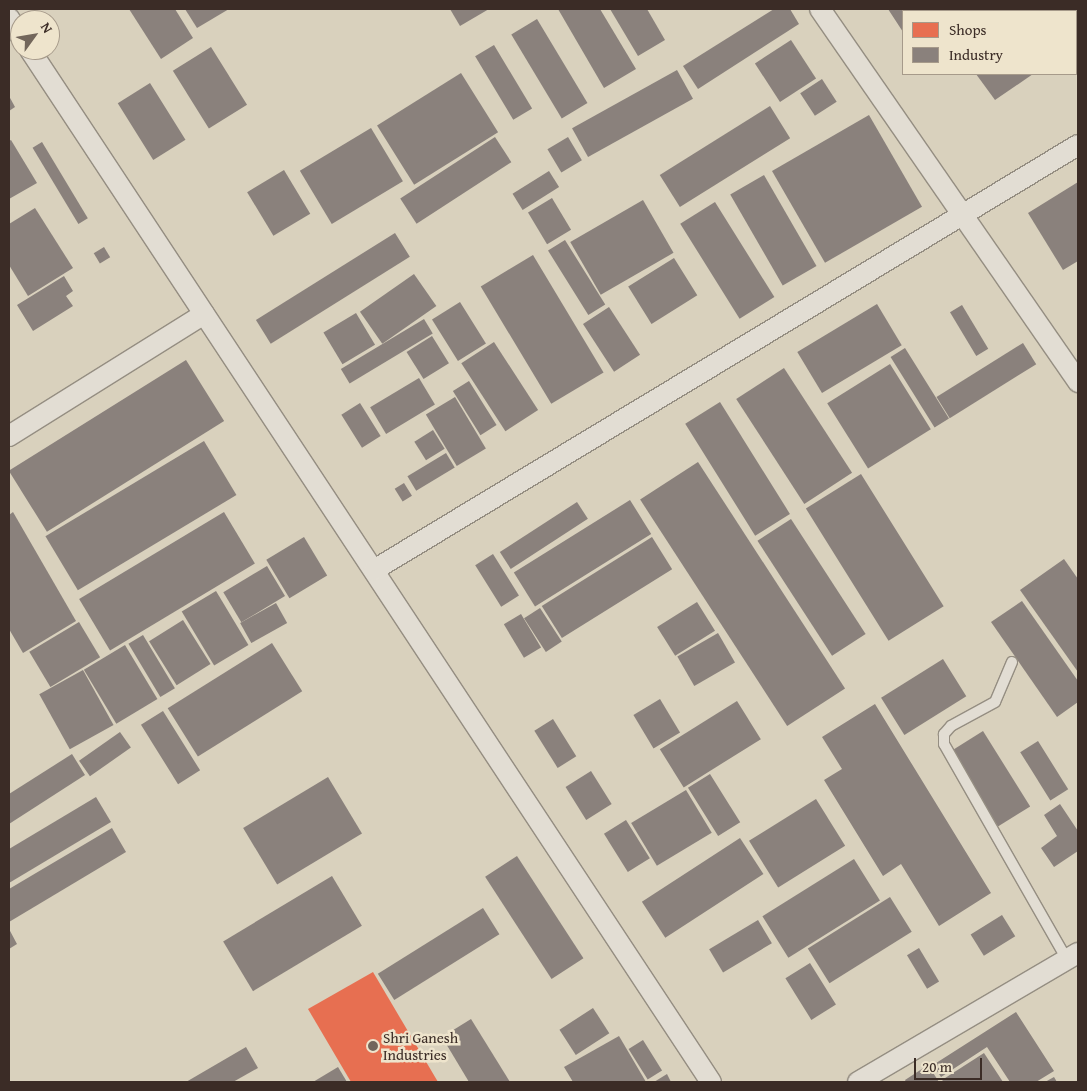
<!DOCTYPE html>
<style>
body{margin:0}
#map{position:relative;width:1087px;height:1091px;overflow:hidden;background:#d9d1bd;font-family:"Gentium Book Plus",serif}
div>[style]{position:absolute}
.shops>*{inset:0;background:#e76f51}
.industry>*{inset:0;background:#8a817c;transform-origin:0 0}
.roads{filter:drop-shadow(1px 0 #958e82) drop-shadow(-1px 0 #958e82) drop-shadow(0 1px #958e82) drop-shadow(0 -1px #958e82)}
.lane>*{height:10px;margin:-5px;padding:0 5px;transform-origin:5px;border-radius:5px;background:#e2ddd3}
.street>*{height:20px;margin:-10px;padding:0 10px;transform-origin:10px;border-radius:10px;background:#e2ddd3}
.dots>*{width:14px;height:14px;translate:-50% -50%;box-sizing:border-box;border:2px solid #eee4cc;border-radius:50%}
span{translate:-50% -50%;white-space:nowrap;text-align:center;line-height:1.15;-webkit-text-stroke:5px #eee4cc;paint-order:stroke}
.poi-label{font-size:15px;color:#3b2c26}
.left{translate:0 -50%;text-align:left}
.frame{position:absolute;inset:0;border:10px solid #3b2c26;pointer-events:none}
.legend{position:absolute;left:902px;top:10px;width:175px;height:65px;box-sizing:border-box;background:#eee4cc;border:1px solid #a69a8a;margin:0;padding:6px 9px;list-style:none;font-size:15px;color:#3b2c26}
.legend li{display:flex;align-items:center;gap:10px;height:25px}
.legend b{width:25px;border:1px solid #a69a8a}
.north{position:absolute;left:10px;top:10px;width:50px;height:50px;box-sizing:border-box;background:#eee4cc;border:1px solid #a69a8a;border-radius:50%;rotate:58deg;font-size:14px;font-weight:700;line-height:20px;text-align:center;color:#3b2c26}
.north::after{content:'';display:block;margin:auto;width:18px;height:22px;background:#72665b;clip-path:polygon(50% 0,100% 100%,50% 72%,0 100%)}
.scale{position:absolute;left:914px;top:1058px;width:68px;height:22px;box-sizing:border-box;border:2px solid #3b2c26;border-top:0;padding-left:6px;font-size:15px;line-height:18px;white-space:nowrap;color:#3b2c26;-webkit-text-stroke:4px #eee4cc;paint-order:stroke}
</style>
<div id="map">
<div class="shops">
<i style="clip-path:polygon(373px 972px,438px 1082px,351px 1082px,308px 1009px)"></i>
</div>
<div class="industry">
<i style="clip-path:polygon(129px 9px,175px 9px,193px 38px,161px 59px)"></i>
<i style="clip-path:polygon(185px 9px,229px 9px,197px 28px)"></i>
<i style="clip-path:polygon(450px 9px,489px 9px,460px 26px)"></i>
<i style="clip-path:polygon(558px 9px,600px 9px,636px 69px,604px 88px)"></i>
<i style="clip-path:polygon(610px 9px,647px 9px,665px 40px,638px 56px)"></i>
<i style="clip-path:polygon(774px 9px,790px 9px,799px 24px,698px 89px,683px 66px)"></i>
<i style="clip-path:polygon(888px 9px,968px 9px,903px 11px,903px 32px)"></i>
<i style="clip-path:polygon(1002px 9px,1032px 9px,999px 11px)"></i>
<i style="clip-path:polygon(1038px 9px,1078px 9px,1078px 43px,1076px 45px,1076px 11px,1034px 11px)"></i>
<i style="left:537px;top:19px;width:98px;height:30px;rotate:59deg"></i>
<i style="left:791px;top:40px;width:46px;height:43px;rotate:57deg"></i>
<i style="left:494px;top:45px;width:74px;height:22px;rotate:59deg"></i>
<i style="left:211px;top:47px;width:68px;height:45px;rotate:58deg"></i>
<i style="left:677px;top:70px;width:33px;height:120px;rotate:61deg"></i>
<i style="left:461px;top:73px;width:70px;height:99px;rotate:58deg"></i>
<i style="clip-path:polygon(976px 74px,1033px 74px,995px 100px)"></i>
<i style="left:822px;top:79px;width:27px;height:26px;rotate:57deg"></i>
<i style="left:150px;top:83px;width:67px;height:38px;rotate:58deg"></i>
<i style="clip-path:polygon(9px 96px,15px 107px,9px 111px)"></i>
<i style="left:770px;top:106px;width:38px;height:130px;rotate:58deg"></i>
<i style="left:869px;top:115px;width:106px;height:112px;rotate:60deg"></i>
<i style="left:371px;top:128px;width:62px;height:83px;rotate:59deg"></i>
<i style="left:495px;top:137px;width:30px;height:113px;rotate:57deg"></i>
<i style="left:568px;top:137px;width:27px;height:24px;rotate:59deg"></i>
<i style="clip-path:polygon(11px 140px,37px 183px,9px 199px,9px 141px)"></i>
<i style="left:42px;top:142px;width:89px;height:11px;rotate:59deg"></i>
<i style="left:284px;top:170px;width:51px;height:43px;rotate:59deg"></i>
<i style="left:549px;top:171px;width:19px;height:43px;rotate:58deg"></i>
<i style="left:764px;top:175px;width:105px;height:39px;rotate:60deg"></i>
<i style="clip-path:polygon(1078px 182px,1078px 261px,1063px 270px,1028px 213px)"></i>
<i style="left:552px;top:198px;width:37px;height:28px;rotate:59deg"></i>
<i style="left:643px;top:200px;width:61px;height:84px;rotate:60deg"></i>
<i style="left:715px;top:202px;width:112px;height:41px;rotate:58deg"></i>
<i style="clip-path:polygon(35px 208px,73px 268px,28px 296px,9px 265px,9px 224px)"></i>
<i style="left:395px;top:233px;width:28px;height:164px;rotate:58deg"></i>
<i style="left:565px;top:240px;width:76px;height:20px;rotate:58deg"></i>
<i style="left:104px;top:247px;width:12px;height:12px;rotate:59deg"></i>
<i style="left:533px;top:255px;width:137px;height:61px;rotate:59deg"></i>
<i style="left:674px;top:258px;width:44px;height:54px;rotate:58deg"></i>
<i style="left:414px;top:274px;width:39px;height:66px;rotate:55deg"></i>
<i style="clip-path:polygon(64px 276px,73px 291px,66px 296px,73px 306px,33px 331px,17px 305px)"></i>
<i style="left:460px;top:302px;width:49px;height:33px;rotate:58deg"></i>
<i style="left:877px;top:304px;width:48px;height:93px;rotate:59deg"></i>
<i style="left:962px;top:305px;width:51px;height:14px;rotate:59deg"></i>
<i style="left:609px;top:307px;width:57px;height:31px;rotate:57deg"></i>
<i style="left:356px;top:313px;width:37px;height:38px;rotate:59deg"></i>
<i style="left:424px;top:319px;width:17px;height:97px;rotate:59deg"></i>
<i style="left:432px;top:336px;width:32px;height:30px;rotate:58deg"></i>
<i style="left:494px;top:342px;width:81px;height:39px;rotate:57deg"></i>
<i style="left:1023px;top:343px;width:25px;height:102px;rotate:58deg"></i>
<i style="left:905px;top:348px;width:83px;height:17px;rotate:58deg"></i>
<i style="left:186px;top:360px;width:72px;height:209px;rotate:58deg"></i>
<i style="left:890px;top:364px;width:77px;height:74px;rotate:58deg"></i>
<i style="left:784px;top:368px;width:125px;height:57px;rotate:57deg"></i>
<i style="left:419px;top:378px;width:31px;height:57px;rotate:59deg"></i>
<i style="left:469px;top:381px;width:52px;height:19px;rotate:58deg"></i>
<i style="left:455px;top:397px;width:60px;height:34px;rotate:59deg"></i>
<i style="left:720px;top:402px;width:132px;height:41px;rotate:58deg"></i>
<i style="left:360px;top:403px;width:39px;height:22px;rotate:58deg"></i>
<i style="left:433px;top:430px;width:22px;height:22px;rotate:58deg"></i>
<i style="left:204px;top:441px;width:63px;height:185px;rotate:59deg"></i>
<i style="left:446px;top:453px;width:17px;height:45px;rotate:59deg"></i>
<i style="left:698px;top:462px;width:270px;height:69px;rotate:57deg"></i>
<i style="left:861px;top:474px;width:156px;height:65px;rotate:58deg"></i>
<i style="left:404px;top:483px;width:15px;height:11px;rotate:58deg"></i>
<i style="left:630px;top:500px;width:40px;height:137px;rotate:58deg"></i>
<i style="left:577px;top:502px;width:20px;height:92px;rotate:57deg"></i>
<i style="clip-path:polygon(13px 512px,76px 621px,23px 653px,9px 629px,9px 515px)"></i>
<i style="left:224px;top:512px;width:60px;height:169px;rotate:59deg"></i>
<i style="left:791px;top:519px;width:137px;height:40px;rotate:57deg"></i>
<i style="left:304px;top:537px;width:45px;height:44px;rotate:59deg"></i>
<i style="left:652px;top:537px;width:38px;height:130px;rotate:58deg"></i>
<i style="left:493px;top:554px;width:49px;height:21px;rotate:58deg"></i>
<i style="clip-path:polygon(1064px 559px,1078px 579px,1078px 672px,1020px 590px)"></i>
<i style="left:267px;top:566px;width:35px;height:51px;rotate:59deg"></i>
<i style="left:216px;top:591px;width:63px;height:40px;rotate:59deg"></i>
<i style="clip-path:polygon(1022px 601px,1078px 681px,1078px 702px,1057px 717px,991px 622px)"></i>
<i style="left:697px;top:602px;width:34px;height:47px;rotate:58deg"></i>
<i style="left:276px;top:603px;width:23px;height:41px;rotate:61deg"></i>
<i style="left:540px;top:608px;width:40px;height:19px;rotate:57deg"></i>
<i style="left:521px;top:614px;width:39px;height:20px;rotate:59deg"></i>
<i style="left:183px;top:620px;width:52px;height:40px;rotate:58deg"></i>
<i style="left:79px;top:622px;width:41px;height:58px;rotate:59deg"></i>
<i style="left:718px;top:633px;width:34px;height:47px;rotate:60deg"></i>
<i style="left:143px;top:635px;width:62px;height:17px;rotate:59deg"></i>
<i style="left:272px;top:643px;width:57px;height:123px;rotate:58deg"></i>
<i style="left:125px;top:645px;width:63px;height:48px;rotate:59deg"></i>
<i style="left:943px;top:659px;width:44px;height:73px;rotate:58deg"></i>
<i style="left:83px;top:670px;width:63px;height:50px;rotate:61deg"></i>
<i style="left:660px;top:699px;width:39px;height:31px;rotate:59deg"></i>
<i style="left:737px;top:701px;width:45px;height:91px;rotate:58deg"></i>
<i style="clip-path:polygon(875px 704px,991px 893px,939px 926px,901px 864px,883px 876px,824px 780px,842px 769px,822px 737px)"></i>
<i style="left:163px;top:711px;width:70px;height:26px;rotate:58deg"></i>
<i style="left:553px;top:719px;width:44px;height:22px;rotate:58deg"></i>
<i style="left:983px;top:731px;width:89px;height:38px;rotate:58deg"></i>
<i style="left:120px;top:732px;width:19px;height:50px;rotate:55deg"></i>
<i style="left:1038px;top:741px;width:57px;height:21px;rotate:58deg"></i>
<i style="clip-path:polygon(72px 754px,85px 775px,9px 824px,9px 794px)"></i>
<i style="left:591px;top:771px;width:39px;height:30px;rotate:58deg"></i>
<i style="left:710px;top:774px;width:57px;height:26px;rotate:58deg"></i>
<i style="left:328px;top:777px;width:66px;height:99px;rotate:59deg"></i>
<i style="left:686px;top:790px;width:50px;height:64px;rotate:59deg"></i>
<i style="clip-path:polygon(96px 797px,111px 822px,9px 883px,9px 849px)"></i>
<i style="left:816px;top:799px;width:55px;height:79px;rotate:58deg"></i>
<i style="clip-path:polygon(1060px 804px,1078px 831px,1078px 851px,1054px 867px,1041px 848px,1057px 836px,1044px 815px)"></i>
<i style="left:626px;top:820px;width:45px;height:26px;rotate:58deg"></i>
<i style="clip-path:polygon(112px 828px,126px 852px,9px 922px,9px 889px)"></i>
<i style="left:740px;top:838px;width:43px;height:117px;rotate:57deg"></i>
<i style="left:517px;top:856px;width:122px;height:38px;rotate:57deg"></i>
<i style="left:854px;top:859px;width:49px;height:108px;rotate:58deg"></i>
<i style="left:332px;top:876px;width:58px;height:127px;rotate:59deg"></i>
<i style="left:890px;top:897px;width:41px;height:97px;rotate:58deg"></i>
<i style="left:483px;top:908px;width:31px;height:124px;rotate:58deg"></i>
<i style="left:1002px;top:915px;width:25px;height:37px;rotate:58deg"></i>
<i style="left:758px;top:920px;width:27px;height:57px;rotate:59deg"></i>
<i style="clip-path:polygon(9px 929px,17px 944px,9px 949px)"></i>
<i style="left:919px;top:948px;width:39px;height:14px;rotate:59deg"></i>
<i style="left:810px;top:963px;width:49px;height:29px;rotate:58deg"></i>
<i style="left:593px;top:1008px;width:30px;height:40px;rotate:57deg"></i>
<i style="clip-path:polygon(1016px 1012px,1054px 1071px,1036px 1082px,1010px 1082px,987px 1047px,941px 1077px,933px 1065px)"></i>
<i style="clip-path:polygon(471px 1019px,510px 1082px,469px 1082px,442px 1037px)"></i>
<i style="clip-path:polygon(619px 1036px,646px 1082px,573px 1082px,564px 1067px)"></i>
<i style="left:643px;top:1040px;width:36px;height:17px;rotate:58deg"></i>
<i style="clip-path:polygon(246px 1047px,258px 1068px,233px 1082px,186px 1082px)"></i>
<i style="clip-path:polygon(984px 1053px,1003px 1082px,944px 1082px,942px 1080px)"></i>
<i style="clip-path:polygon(928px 1065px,939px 1082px,906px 1082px,905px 1080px)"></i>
<i style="clip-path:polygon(338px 1067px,347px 1082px,313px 1082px)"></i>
<i style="clip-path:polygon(667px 1074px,671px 1082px,654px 1082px)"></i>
<i style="clip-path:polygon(1054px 1077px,1057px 1082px,1045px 1082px)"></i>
</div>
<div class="roads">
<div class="lane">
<i style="left:1012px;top:662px;width:43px;rotate:113deg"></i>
<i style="left:995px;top:702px;width:50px;rotate:151.4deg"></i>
<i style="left:951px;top:726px;width:11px;rotate:131deg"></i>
<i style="left:944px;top:734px;width:10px;rotate:90deg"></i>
<i style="left:944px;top:744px;width:249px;rotate:60.3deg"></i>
</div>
<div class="street">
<i style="left:820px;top:9px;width:454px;rotate:55.3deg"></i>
<i style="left:9px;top:18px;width:20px;rotate:57deg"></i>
<i style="left:30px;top:50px;width:1236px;rotate:56.58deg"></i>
<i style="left:9px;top:436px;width:230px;rotate:-32deg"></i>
<i style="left:374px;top:570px;width:822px;rotate:-31.12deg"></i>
<i style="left:858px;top:1082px;width:255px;rotate:-30.4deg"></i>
</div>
</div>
<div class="dots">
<i style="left:373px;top:1046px;background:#72665b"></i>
</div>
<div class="poi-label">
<span class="left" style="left:383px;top:1046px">Shri Ganesh<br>Industries</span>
</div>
<div class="frame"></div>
<ul class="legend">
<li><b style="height:14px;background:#e76f51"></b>Shops</li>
<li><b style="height:14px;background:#8a817c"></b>Industry</li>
</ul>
<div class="north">N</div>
<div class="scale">20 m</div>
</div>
